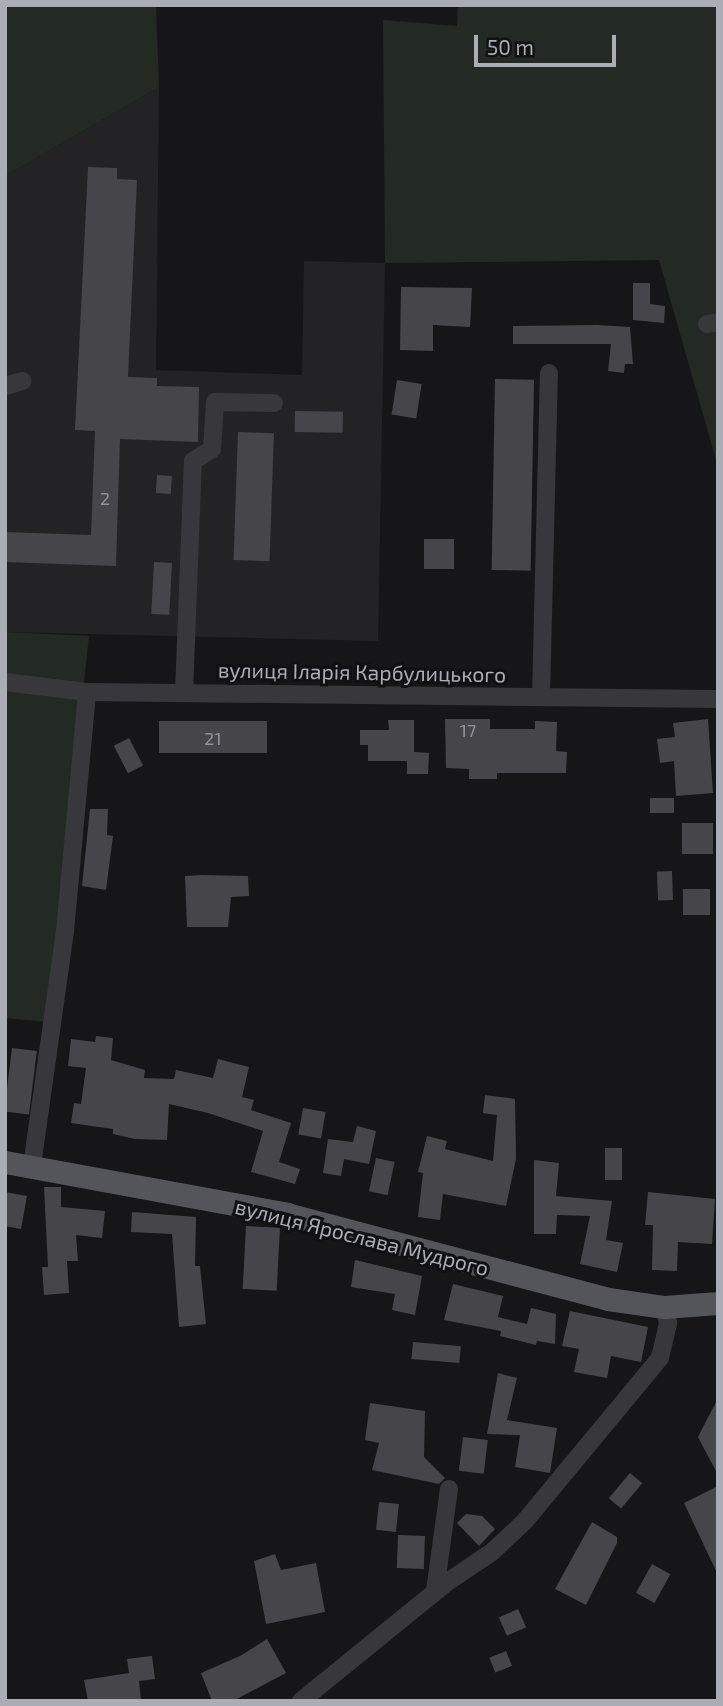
<!DOCTYPE html>
<meta charset="utf-8">
<style>
body{margin:0}
#map{position:relative;width:723px;height:1706px;overflow:hidden;background:#161618;font-family:"Exo 2",sans-serif}
div>[style]{position:absolute}
.built>*{inset:0;background:#232225}
.green>*{inset:0;background:#232a24}
.building>*{inset:0;background:#46464a;transform-origin:0 0}
.minor>*{height:18px;margin:-9px;padding:0 9px;transform-origin:9px;border-radius:9px;background:#38383c}
.major>*{height:23px;margin:-11.5px;padding:0 11.5px;transform-origin:11.5px;border-radius:11.5px;background:#54545b}
span{translate:-50% -50%;white-space:nowrap;text-align:center;line-height:1.15;-webkit-text-stroke:6px #111113;paint-order:stroke}
.number-label{font-size:18px;color:#91929b}
.number-label span{-webkit-text-stroke-width:0}
.street-label{font-size:21px;color:#aaacb6}
.frame{position:absolute;inset:0;border:7px solid #aaacb6;pointer-events:none}
.scale{position:absolute;left:474px;top:35px;width:142px;height:32px;box-sizing:border-box;border:4px solid #aaacb6;border-top:0;padding-left:9px;font-size:21px;line-height:24px;white-space:nowrap;color:#aaacb6;-webkit-text-stroke:5px #111113;paint-order:stroke}
</style>
<div id="map">
<div class="built">
<i style="clip-path:polygon(159px 87px,156px 370px,302px 375px,304px 261px,385px 263px,378px 641px,5px 632px,5px 176px)"></i>
</div>
<div class="green">
<i style="clip-path:polygon(5px 5px,156px 5px,159px 87px,5px 176px)"></i>
<i style="clip-path:polygon(458px 5px,718px 5px,718px 467px,659px 260px,385px 263px,383px 20px,457px 26px)"></i>
<i style="clip-path:polygon(5px 632px,89px 636px,47px 1022px,5px 1018px)"></i>
</div>
<div class="building">
<i style="clip-path:polygon(88px 167px,117px 168px,117px 179px,137px 180px,128px 377px,157px 378px,157px 386px,199px 387px,198px 442px,120px 439px,116px 566px,5px 562px,5px 532px,91px 535px,95px 431px,75px 430px)"></i>
<i style="clip-path:polygon(633px 283px,650px 283px,650px 304px,665px 306px,664px 323px,633px 320px)"></i>
<i style="clip-path:polygon(401px 287px,472px 288px,470px 327px,433px 325px,433px 351px,400px 350px)"></i>
<i style="clip-path:polygon(598px 325px,630px 327px,633px 364px,625px 364px,624px 373px,608px 371px,611px 344px,513px 344px,513px 326px)"></i>
<i style="left:495px;top:379px;width:39px;height:191px;rotate:1deg"></i>
<i style="left:397px;top:380px;width:25px;height:35px;rotate:9deg"></i>
<i style="left:295px;top:411px;width:48px;height:21px;rotate:1deg"></i>
<i style="left:238px;top:432px;width:36px;height:128px;rotate:2deg"></i>
<i style="left:157px;top:475px;width:15px;height:18px;rotate:4deg"></i>
<i style="left:454px;top:539px;width:30px;height:30px;rotate:90deg"></i>
<i style="left:154px;top:562px;width:18px;height:52px;rotate:3deg"></i>
<i style="clip-path:polygon(445px 719px,490px 719px,490px 729px,535px 729px,535px 721px,557px 722px,556px 751px,567px 752px,566px 773px,497px 773px,497px 779px,469px 779px,469px 769px,446px 768px)"></i>
<i style="clip-path:polygon(708px 719px,713px 793px,676px 796px,674px 761px,660px 763px,657px 739px,675px 737px,673px 723px)"></i>
<i style="clip-path:polygon(388px 720px,414px 720px,414px 752px,429px 753px,428px 774px,407px 774px,407px 761px,368px 761px,368px 745px,360px 745px,360px 730px,389px 730px)"></i>
<i style="left:267px;top:721px;width:32px;height:108px;rotate:90deg"></i>
<i style="left:129px;top:738px;width:31px;height:17px;rotate:63deg"></i>
<i style="left:674px;top:798px;width:15px;height:24px;rotate:90deg"></i>
<i style="clip-path:polygon(90px 809px,108px 809px,107px 835px,113px 836px,106px 890px,82px 886px)"></i>
<i style="left:713px;top:823px;width:31px;height:31px;rotate:90deg"></i>
<i style="left:672px;top:871px;width:29px;height:15px;rotate:88deg"></i>
<i style="clip-path:polygon(202px 875px,248px 876px,249px 896px,231px 897px,228px 927px,187px 927px,185px 876px)"></i>
<i style="left:683px;top:889px;width:27px;height:26px"></i>
<i style="clip-path:polygon(96px 1036px,113px 1038px,111px 1060px,145px 1070px,144px 1078px,174px 1079px,176px 1070px,213px 1078px,218px 1059px,249px 1067px,242px 1097px,254px 1100px,251px 1110px,291px 1123px,279px 1162px,300px 1169px,295px 1184px,251px 1172px,263px 1131px,208px 1113px,169px 1104px,167px 1140px,135px 1139px,113px 1134px,113px 1129px,71px 1123px,74px 1103px,81px 1104px,86px 1068px,68px 1066px,71px 1039px,95px 1042px)"></i>
<i style="left:12px;top:1048px;width:25px;height:64px;rotate:7deg"></i>
<i style="clip-path:polygon(485px 1095px,515px 1099px,516px 1159px,506px 1206px,443px 1194px,440px 1220px,418px 1217px,423px 1173px,418px 1172px,427px 1136px,447px 1141px,445px 1149px,493px 1161px,497px 1115px,483px 1113px)"></i>
<i style="left:303px;top:1108px;width:23px;height:27px;rotate:10deg"></i>
<i style="clip-path:polygon(357px 1126px,376px 1131px,369px 1164px,344px 1159px,341px 1176px,323px 1173px,328px 1139px,353px 1142px)"></i>
<i style="left:605px;top:1148px;width:17px;height:32px"></i>
<i style="left:376px;top:1158px;width:19px;height:34px;rotate:12deg"></i>
<i style="clip-path:polygon(534px 1160px,559px 1163px,556px 1196px,612px 1201px,606px 1240px,623px 1243px,617px 1272px,580px 1264px,590px 1216px,557px 1215px,556px 1234px,534px 1234px)"></i>
<i style="clip-path:polygon(44px 1187px,61px 1187px,61px 1207px,105px 1211px,102px 1238px,76px 1235px,78px 1261px,67px 1261px,69px 1293px,44px 1295px,42px 1267px,48px 1267px)"></i>
<i style="clip-path:polygon(5px 1192px,27px 1196px,21px 1229px,5px 1226px)"></i>
<i style="clip-path:polygon(648px 1192px,715px 1199px,712px 1244px,678px 1242px,677px 1271px,652px 1270px,653px 1225px,645px 1225px)"></i>
<i style="clip-path:polygon(132px 1212px,196px 1217px,195px 1266px,200px 1266px,206px 1324px,179px 1327px,172px 1234px,131px 1232px)"></i>
<i style="left:246px;top:1226px;width:34px;height:63px;rotate:3deg"></i>
<i style="clip-path:polygon(355px 1260px,422px 1276px,415px 1315px,392px 1310px,395px 1294px,351px 1287px)"></i>
<i style="clip-path:polygon(453px 1284px,503px 1296px,498px 1317px,527px 1324px,531px 1308px,556px 1314px,555px 1344px,537px 1341px,536px 1345px,500px 1336px,501px 1331px,444px 1320px)"></i>
<i style="clip-path:polygon(570px 1311px,648px 1327px,641px 1362px,611px 1356px,607px 1378px,574px 1372px,579px 1349px,562px 1346px)"></i>
<i style="left:413px;top:1342px;width:48px;height:17px;rotate:5deg"></i>
<i style="clip-path:polygon(498px 1373px,517px 1378px,507px 1420px,557px 1428px,550px 1473px,515px 1467px,520px 1435px,487px 1434px)"></i>
<i style="clip-path:polygon(718px 1398px,718px 1475px,698px 1437px)"></i>
<i style="clip-path:polygon(370px 1403px,425px 1411px,424px 1457px,445px 1478px,439px 1484px,372px 1470px,379px 1443px,365px 1440px)"></i>
<i style="left:463px;top:1437px;width:25px;height:34px;rotate:7deg"></i>
<i style="left:630px;top:1473px;width:16px;height:33px;rotate:40deg"></i>
<i style="clip-path:polygon(718px 1486px,718px 1575px,684px 1503px)"></i>
<i style="left:379px;top:1502px;width:20px;height:28px;rotate:6deg"></i>
<i style="clip-path:polygon(466px 1514px,482px 1516px,495px 1529px,479px 1546px,457px 1523px)"></i>
<i style="clip-path:polygon(592px 1522px,617px 1537px,617px 1543px,586px 1605px,555px 1589px)"></i>
<i style="left:398px;top:1535px;width:27px;height:33px;rotate:2deg"></i>
<i style="clip-path:polygon(275px 1554px,281px 1570px,316px 1563px,325px 1612px,266px 1624px,254px 1561px)"></i>
<i style="left:652px;top:1564px;width:21px;height:33px;rotate:29deg"></i>
<i style="left:518px;top:1609px;width:20px;height:21px;rotate:66deg"></i>
<i style="clip-path:polygon(267px 1639px,286px 1673px,233px 1701px,212px 1701px,201px 1673px,240px 1656px)"></i>
<i style="left:506px;top:1651px;width:16px;height:18px;rotate:68deg"></i>
<i style="clip-path:polygon(152px 1656px,155px 1679px,139px 1681px,141px 1701px,88px 1701px,84px 1680px,129px 1673px,127px 1659px)"></i>
</div>
<div class="minor">
<i style="left:707px;top:324px;width:11px;rotate:-10deg"></i>
<i style="left:5px;top:386px;width:18px;rotate:-16deg"></i>
<i style="left:5px;top:682px;width:83px;rotate:7deg"></i>
<i style="left:87px;top:692px;width:631px;rotate:0.64deg"></i>
<i style="left:184px;top:693px;width:232px;rotate:-87.8deg"></i>
<i style="left:193px;top:461px;width:22px;rotate:-32deg"></i>
<i style="left:212px;top:449px;width:47px;rotate:-86.3deg"></i>
<i style="left:215px;top:402px;width:59px;rotate:1deg"></i>
<i style="left:541px;top:697px;width:324px;rotate:-88.6deg"></i>
<i style="left:32px;top:1166px;width:237px;rotate:-82deg"></i>
<i style="left:65px;top:931px;width:240px;rotate:-84.7deg"></i>
<i style="left:435px;top:1591px;width:103px;rotate:-82.2deg"></i>
<i style="left:301px;top:1701px;width:187px;rotate:-39.1deg"></i>
<i style="left:446px;top:1583px;width:55px;rotate:-34deg"></i>
<i style="left:492px;top:1552px;width:45px;rotate:-43.2deg"></i>
<i style="left:525px;top:1521px;width:212px;rotate:-50.4deg"></i>
<i style="left:660px;top:1358px;width:36px;rotate:-77deg"></i>
<i style="left:668px;top:1323px;width:16px;rotate:-104deg"></i>
</div>
<div class="major">
<i style="left:5px;top:1162px;width:287px;rotate:10.4deg"></i>
<i style="left:287px;top:1214px;width:332px;rotate:14.8deg"></i>
<i style="left:608px;top:1299px;width:57px;rotate:8.1deg"></i>
<i style="left:664px;top:1307px;width:54px;rotate:-4.2deg"></i>
</div>
<div class="number-label">
<span style="left:105px;top:498px">2</span>
<span style="left:468px;top:730px">17</span>
<span style="left:213px;top:738px">21</span>
</div>
<div class="street-label">
<span style="left:362px;top:672px;rotate:1deg">вулиця Іларія Карбулицького</span>
<span style="left:362px;top:1237px;rotate:14deg">вулиця Ярослава Мудрого</span>
</div>
<div class="frame"></div>
<div class="scale">50 m</div>
</div>
